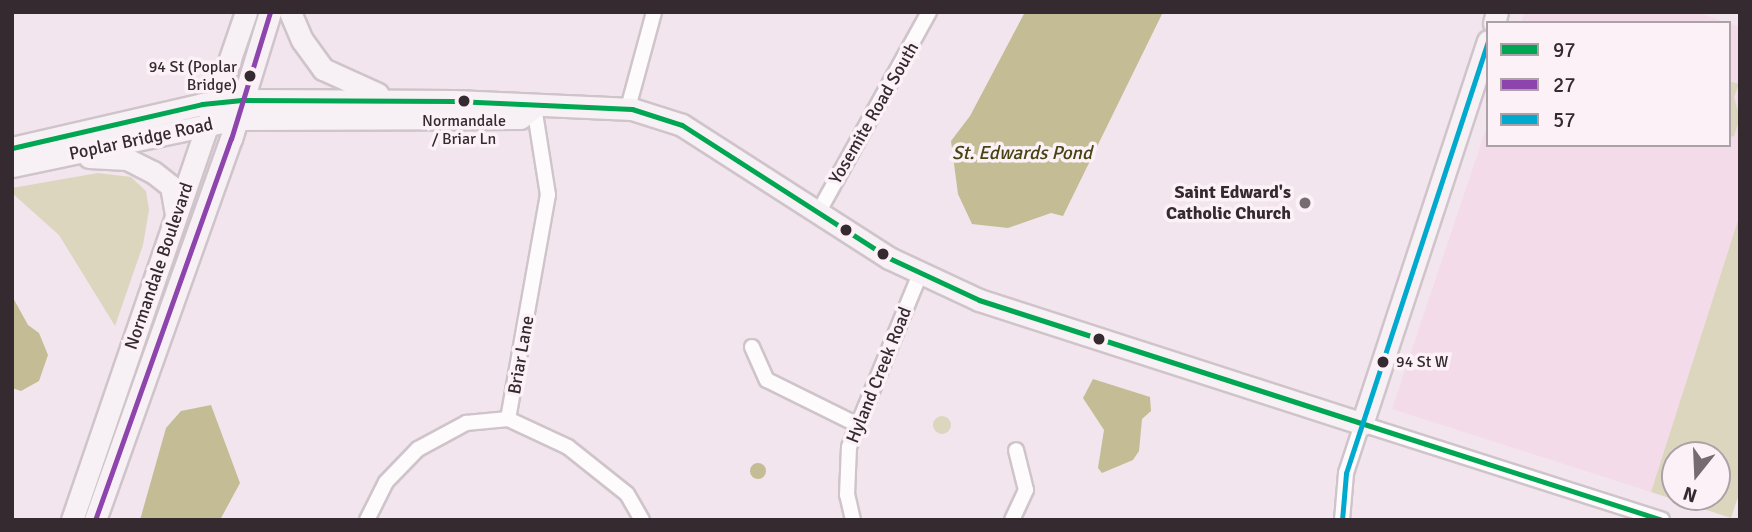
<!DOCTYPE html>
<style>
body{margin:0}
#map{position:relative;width:1752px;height:532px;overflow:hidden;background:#f3e5ed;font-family:Signika,sans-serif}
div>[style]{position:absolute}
.built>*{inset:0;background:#f3dbe9}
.green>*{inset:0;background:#dcd6be}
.round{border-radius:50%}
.water>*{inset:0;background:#c3bc94}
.roads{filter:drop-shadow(2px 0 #cfc4ca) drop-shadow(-2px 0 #cfc4ca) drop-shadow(0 2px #cfc4ca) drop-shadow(0 -2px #cfc4ca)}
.street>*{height:14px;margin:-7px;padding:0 7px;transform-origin:7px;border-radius:7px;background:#fdfbfc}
.secondary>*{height:21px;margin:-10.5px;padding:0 10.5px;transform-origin:10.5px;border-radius:10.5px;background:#f7f1f5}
.bus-1>*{height:5px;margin:-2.5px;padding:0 2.5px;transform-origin:2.5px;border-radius:2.5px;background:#00a651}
.bus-2>*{height:5px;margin:-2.5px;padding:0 2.5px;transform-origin:2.5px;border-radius:2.5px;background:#8e44ad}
.bus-3>*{height:5px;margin:-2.5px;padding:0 2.5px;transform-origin:2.5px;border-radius:2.5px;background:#00a9ce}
.dots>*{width:19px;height:19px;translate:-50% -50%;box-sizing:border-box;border:4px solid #fcf1f7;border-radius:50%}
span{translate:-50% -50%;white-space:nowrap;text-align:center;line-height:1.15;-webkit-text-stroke:7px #fcf1f7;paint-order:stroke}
.bus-label{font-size:16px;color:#342a30}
.right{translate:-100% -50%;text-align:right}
.left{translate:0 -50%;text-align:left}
.street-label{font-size:18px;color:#342a30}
.poi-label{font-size:18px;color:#342a30;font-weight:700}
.water-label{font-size:19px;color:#464414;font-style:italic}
.frame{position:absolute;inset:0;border:14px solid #342a30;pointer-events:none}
.legend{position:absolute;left:1486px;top:21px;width:245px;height:126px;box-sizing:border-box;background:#fcf1f7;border:2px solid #aca1a7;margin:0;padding:9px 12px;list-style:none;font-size:21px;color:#342a30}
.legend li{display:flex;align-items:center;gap:14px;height:35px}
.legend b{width:35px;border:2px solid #aca1a7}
.north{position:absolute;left:1661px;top:441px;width:70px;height:70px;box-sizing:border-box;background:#fcf1f7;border:2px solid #aca1a7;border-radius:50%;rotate:198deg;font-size:19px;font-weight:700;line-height:28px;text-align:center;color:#342a30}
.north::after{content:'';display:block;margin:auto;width:24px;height:32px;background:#776b72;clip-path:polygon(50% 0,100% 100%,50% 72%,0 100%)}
</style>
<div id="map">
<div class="built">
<i style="clip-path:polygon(1525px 12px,1697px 12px,1728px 23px,1521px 23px)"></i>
<i style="clip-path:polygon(1729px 23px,1740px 27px,1740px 214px,1651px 492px,1392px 409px,1488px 123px,1488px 145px,1729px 145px)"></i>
</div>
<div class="green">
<i style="clip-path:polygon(1729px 81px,1739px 84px,1734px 97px,1740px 118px,1734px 136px,1729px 137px)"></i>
<i style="clip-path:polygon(98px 173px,131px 177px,146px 191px,149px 210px,143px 245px,115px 326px,59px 235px,12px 193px,12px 188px)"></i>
<i style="clip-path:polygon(evenodd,1740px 214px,1740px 491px,1731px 518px,1651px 492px,1740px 214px,1717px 455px,1717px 497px,1675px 497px,1675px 455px,1717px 455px)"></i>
<i class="round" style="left:933px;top:416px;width:18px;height:18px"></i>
</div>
<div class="water">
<i style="clip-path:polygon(1025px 12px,1163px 12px,1063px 216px,1051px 213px,1008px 228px,972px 224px,958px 194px,951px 141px,970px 116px)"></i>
<i style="clip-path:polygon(12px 296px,28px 325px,39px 333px,48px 355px,39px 381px,21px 391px,12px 388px)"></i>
<i style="clip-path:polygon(1093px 379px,1150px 397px,1151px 411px,1142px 419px,1139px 451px,1133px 460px,1102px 473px,1098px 468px,1104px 430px,1083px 398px)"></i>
<i style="clip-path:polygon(211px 405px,240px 483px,220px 520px,140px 520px,166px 428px,181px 411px)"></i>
<i class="round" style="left:750px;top:463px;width:16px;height:16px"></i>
</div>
<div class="roads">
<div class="street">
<i style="left:628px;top:108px;width:99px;rotate:-74.8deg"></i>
<i style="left:818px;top:213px;width:230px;rotate:-61.1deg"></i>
<i style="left:752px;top:347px;width:36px;rotate:66deg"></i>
<i style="left:767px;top:380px;width:102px;rotate:26.3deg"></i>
<i style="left:508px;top:419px;width:66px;rotate:25deg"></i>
<i style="left:568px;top:447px;width:75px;rotate:38.5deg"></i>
<i style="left:627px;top:494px;width:30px;rotate:60deg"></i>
<i style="left:367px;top:520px;width:42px;rotate:-63.4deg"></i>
<i style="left:386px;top:482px;width:46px;rotate:-45.9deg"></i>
<i style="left:418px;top:449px;width:55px;rotate:-28.4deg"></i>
<i style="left:466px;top:423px;width:42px;rotate:-5.4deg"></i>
<i style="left:508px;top:419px;width:228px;rotate:-79.9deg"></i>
<i style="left:548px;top:195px;width:89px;rotate:-99deg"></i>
<i style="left:853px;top:520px;width:26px;rotate:-103deg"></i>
<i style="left:847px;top:495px;width:48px;rotate:-87.6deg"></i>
<i style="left:849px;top:447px;width:187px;rotate:-67.7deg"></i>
<i style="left:1012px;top:520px;width:33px;rotate:-65deg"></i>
<i style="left:1026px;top:490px;width:41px;rotate:-104deg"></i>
<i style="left:1342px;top:520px;width:47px;rotate:-85.1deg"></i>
<i style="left:1346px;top:473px;width:52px;rotate:-71.9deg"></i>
<i style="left:1362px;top:424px;width:315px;rotate:17.7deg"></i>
</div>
<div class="secondary">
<i style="left:290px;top:12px;width:30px;rotate:67deg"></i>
<i style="left:302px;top:40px;width:36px;rotate:54deg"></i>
<i style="left:323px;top:69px;width:60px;rotate:24.4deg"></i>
<i style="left:1494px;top:23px;width:11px;rotate:-75deg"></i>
<i style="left:12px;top:148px;width:195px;rotate:-13deg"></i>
<i style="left:202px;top:104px;width:40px;rotate:-5.7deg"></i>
<i style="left:242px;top:100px;width:213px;rotate:0.3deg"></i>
<i style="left:455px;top:101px;width:177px;rotate:2.6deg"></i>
<i style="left:632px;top:109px;width:52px;rotate:17.7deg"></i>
<i style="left:682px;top:125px;width:246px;rotate:32.7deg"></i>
<i style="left:889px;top:258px;width:99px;rotate:25deg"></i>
<i style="left:979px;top:300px;width:403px;rotate:17.9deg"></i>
<i style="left:1362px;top:424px;width:403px;rotate:-71.8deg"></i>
<i style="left:89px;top:157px;width:38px;rotate:3deg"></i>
<i style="left:127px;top:159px;width:29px;rotate:27deg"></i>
<i style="left:153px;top:172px;width:23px;rotate:38deg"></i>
<i style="left:171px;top:186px;width:28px;rotate:80deg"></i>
<i style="left:12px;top:166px;width:230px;rotate:-11.8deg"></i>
<i style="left:237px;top:119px;width:283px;rotate:-0.2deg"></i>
<i style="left:520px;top:118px;width:18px;rotate:-38deg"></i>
<i style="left:72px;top:520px;width:537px;rotate:-71.09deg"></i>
<i style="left:95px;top:520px;width:405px;rotate:-70.4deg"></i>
<i style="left:231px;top:139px;width:133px;rotate:-72.9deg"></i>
</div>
</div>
<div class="bus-1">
<i style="left:12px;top:148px;width:195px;rotate:-13deg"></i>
<i style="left:202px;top:104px;width:40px;rotate:-5.7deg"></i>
<i style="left:242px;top:100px;width:213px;rotate:0.3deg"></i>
<i style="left:455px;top:101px;width:177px;rotate:2.6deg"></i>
<i style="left:632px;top:109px;width:52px;rotate:17.7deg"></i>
<i style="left:682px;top:125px;width:246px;rotate:32.7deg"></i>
<i style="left:889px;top:258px;width:99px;rotate:25deg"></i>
<i style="left:979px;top:300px;width:718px;rotate:17.85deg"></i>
</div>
<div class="bus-2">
<i style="left:95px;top:520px;width:405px;rotate:-70.4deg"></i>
<i style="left:231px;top:139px;width:133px;rotate:-72.9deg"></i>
</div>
<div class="bus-3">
<i style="left:1342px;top:520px;width:47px;rotate:-85.1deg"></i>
<i style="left:1346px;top:473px;width:455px;rotate:-71.8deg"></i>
</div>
<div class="dots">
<i style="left:250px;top:76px;background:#342a30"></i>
<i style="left:464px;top:101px;background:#342a30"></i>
<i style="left:1305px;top:203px;background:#776b72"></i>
<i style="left:846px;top:230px;background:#342a30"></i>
<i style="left:883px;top:254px;background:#342a30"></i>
<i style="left:1099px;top:339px;background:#342a30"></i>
<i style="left:1383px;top:362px;background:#342a30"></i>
</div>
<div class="bus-label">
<span class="right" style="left:237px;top:76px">94 St (Poplar<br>Bridge)</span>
<span style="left:464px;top:130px">Normandale<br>/ Briar Ln</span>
<span class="left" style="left:1396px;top:362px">94 St W</span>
</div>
<div class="street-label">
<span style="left:874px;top:113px;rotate:-60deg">Yosemite Road South</span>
<span style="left:141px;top:139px;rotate:-12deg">Poplar Bridge Road</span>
<span style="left:159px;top:266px;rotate:-71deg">Normandale Boulevard</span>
<span style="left:521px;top:355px;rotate:-80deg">Briar Lane</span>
<span style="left:879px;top:375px;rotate:-68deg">Hyland Creek Road</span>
</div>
<div class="poi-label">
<span class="right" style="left:1291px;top:203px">Saint Edward's<br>Catholic Church</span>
</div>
<div class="water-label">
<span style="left:1022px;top:154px">St. Edwards Pond</span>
</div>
<div class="frame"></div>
<ul class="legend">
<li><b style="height:9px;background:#00a651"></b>97</li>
<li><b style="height:9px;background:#8e44ad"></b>27</li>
<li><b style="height:9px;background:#00a9ce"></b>57</li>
</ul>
<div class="north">N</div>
</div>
